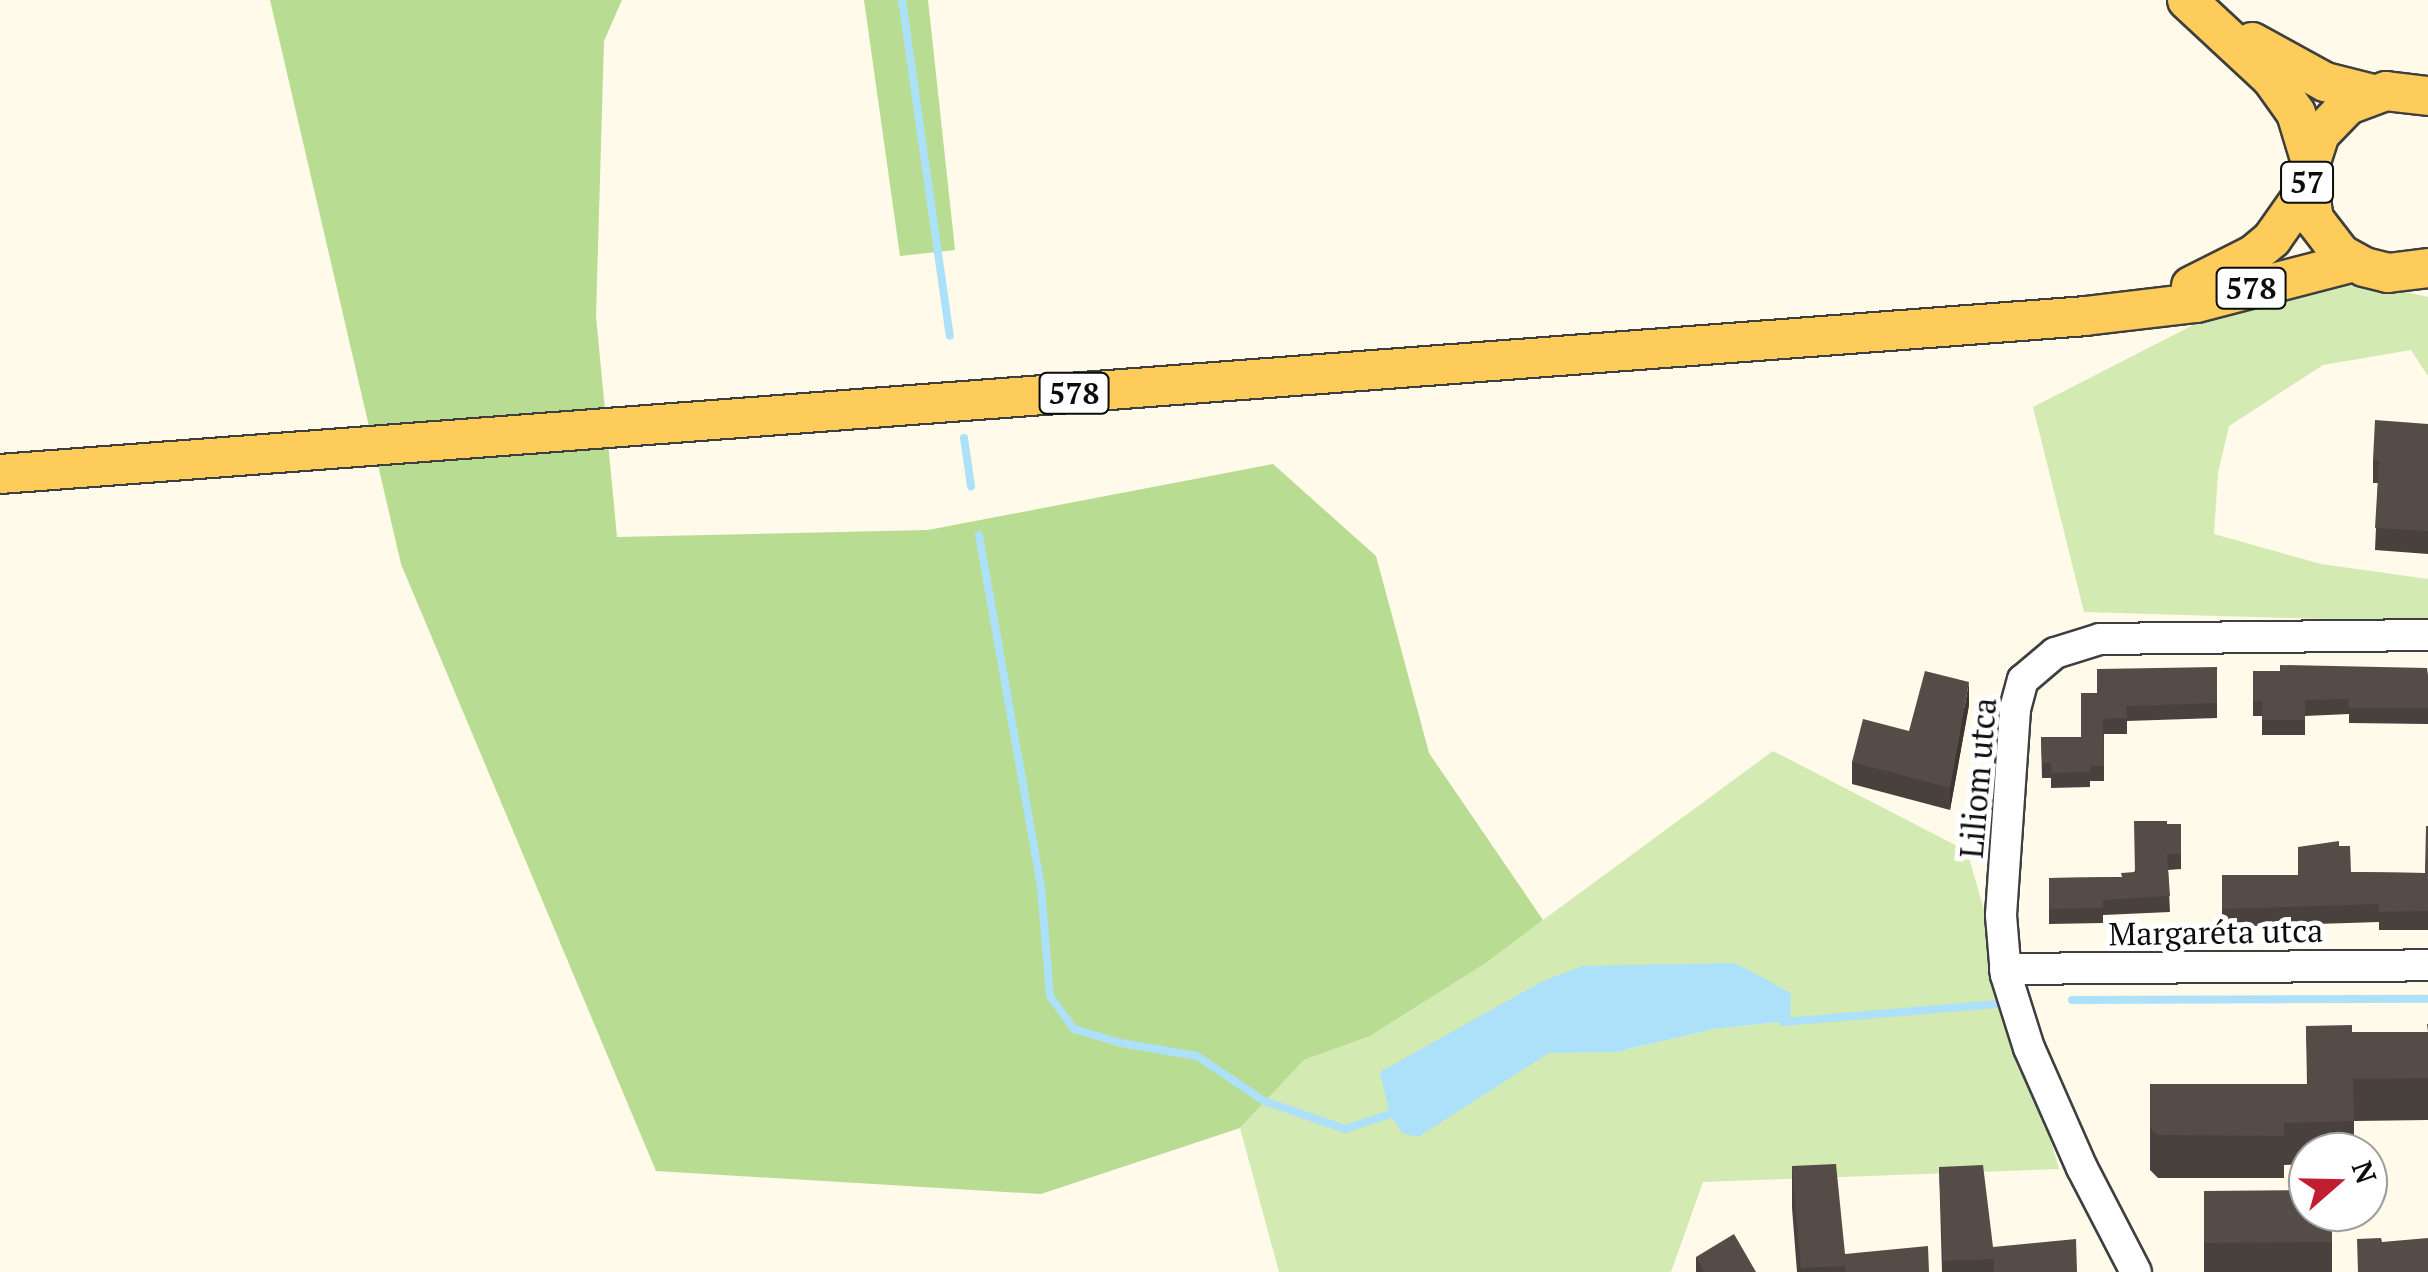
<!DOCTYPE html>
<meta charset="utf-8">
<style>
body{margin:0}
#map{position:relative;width:2428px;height:1272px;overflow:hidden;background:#fffaea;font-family:"PT Serif",serif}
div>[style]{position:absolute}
.green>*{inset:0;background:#d3eab3}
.forest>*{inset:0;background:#b8dc91}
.water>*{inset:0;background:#ace1f9}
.stream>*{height:8px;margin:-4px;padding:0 4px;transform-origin:4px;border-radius:4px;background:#ace1f9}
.roads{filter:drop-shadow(2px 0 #3f3f3f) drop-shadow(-2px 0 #3f3f3f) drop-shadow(0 2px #3f3f3f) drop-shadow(0 -2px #3f3f3f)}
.minor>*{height:30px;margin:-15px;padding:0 15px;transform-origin:15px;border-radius:15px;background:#fff}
.major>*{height:38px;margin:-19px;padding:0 19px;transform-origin:19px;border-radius:19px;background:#fecc5b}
.wall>*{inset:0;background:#49413d}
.shaded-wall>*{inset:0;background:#3c3532}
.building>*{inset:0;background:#554c47}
span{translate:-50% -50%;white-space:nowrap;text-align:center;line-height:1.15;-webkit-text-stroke:10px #fff;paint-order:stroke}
.shield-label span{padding:2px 8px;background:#fff;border:2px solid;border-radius:8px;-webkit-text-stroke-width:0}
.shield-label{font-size:30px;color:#0c0c0c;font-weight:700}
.street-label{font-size:32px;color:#0c0c0c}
.north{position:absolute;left:2288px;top:1132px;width:100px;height:100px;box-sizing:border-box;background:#fff;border:2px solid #9e9e9e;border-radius:50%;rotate:70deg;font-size:28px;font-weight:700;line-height:40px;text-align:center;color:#0c0c0c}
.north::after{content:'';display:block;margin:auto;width:35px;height:45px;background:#c11e31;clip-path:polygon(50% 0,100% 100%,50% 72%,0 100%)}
</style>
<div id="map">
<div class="green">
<i style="clip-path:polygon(2353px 280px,2428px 297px,2428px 376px,2411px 350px,2323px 365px,2229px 426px,2218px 473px,2214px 534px,2321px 564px,2428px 579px,2428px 622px,2084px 612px,2033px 407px,2201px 321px)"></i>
<i style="clip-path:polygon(evenodd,1773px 751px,1967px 851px,2059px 1169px,1703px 1182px,1671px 1272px,1279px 1272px,1240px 1128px,1304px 1060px,1370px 1036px,1486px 962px,1773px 751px,1790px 993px,1789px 1021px,1714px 1029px,1616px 1052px,1549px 1052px,1487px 1089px,1380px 1072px,1790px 993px)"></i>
</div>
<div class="forest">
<i style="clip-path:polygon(270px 0,622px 0,604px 41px,596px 316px,617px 537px,928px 530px,1273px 464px,1376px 556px,1429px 753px,1543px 920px,1487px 962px,1370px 1036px,1304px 1060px,1240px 1128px,1041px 1194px,656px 1171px,401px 564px)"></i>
<i style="clip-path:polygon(864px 0,928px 0,955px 250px,900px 256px)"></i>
</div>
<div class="water">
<i style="clip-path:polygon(1735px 963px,1791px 993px,1790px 1021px,1714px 1029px,1616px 1052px,1549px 1053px,1418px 1137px,1402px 1133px,1390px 1114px,1380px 1072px,1543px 981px,1583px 966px)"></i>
</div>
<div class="stream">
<i style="left:902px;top:0;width:339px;rotate:81.9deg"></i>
<i style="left:964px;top:438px;width:49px;rotate:81.7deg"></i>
<i style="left:979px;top:535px;width:357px;rotate:80deg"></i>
<i style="left:1041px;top:887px;width:109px;rotate:85.3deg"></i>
<i style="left:1050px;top:996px;width:41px;rotate:54deg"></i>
<i style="left:1074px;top:1029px;width:49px;rotate:16.6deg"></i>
<i style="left:1121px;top:1043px;width:77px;rotate:9.7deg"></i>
<i style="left:1197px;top:1056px;width:81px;rotate:33.9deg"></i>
<i style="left:1264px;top:1101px;width:86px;rotate:19.1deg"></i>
<i style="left:1345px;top:1129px;width:57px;rotate:-18.4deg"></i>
<i style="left:2072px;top:1000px;width:356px;rotate:-0.2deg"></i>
<i style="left:1783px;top:1022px;width:215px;rotate:-4.8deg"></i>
</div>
<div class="roads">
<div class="minor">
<i style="left:2005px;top:969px;width:423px;rotate:-0.5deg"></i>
<i style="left:2136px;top:1272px;width:117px;rotate:-117.4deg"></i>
<i style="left:2082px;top:1168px;width:131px;rotate:-113.8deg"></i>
<i style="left:2029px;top:1048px;width:77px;rotate:-107.5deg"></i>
<i style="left:2006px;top:975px;width:60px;rotate:-94.8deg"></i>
<i style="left:2001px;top:915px;width:206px;rotate:-86.1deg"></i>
<i style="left:2015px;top:709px;width:30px;rotate:-75deg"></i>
<i style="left:2023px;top:680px;width:42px;rotate:-40.2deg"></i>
<i style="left:2055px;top:653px;width:47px;rotate:-17.3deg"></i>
<i style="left:2100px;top:639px;width:328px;rotate:-0.7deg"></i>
</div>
<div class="major">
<i style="left:2187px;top:0;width:115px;rotate:42.9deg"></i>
<i style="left:2271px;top:78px;width:43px;rotate:54.5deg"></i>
<i style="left:2296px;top:113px;width:48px;rotate:73.1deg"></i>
<i style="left:2252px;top:42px;width:83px;rotate:28.7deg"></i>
<i style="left:2325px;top:82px;width:49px;rotate:14deg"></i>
<i style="left:2428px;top:96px;width:42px;rotate:-173.2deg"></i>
<i style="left:2386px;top:91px;width:40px;rotate:159.8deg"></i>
<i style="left:2348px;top:105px;width:40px;rotate:134deg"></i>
<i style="left:2320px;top:134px;width:42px;rotate:108deg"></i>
<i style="left:2307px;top:174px;width:46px;rotate:81.2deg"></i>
<i style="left:2314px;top:219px;width:44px;rotate:52.4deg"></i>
<i style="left:2341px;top:254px;width:26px;rotate:29deg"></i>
<i style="left:2364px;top:267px;width:25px;rotate:14deg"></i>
<i style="left:2388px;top:273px;width:40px;rotate:-7.1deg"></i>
<i style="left:2191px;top:286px;width:69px;rotate:-26.6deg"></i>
<i style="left:2253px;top:255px;width:25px;rotate:-40deg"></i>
<i style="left:2272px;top:239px;width:61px;rotate:-55deg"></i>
<i style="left:0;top:474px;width:2091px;rotate:-4.33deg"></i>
<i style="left:2085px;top:316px;width:112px;rotate:-6.7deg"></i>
<i style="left:2196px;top:303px;width:163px;rotate:-14.5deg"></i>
</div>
</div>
<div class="wall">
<i style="clip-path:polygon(2428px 424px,2428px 554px,2375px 550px,2378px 483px,2373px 483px,2373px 460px)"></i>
<i style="clip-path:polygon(2217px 667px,2217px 718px,2127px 721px,2127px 734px,2104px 734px,2104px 781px,2090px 781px,2090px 787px,2051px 788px,2051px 778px,2042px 778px,2041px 737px,2081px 737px,2097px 693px)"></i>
<i style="clip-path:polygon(2253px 671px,2428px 675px,2428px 750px,2428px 724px,2349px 723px,2349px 714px,2305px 716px,2305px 735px,2262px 735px,2262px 716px,2253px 716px)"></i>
<i style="clip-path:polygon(1969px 705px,1950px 810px,1852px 784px,1852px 762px)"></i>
<i style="clip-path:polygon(2167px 824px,2181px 824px,2181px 869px,2168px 870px,2170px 912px,2103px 915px,2103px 923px,2049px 924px,2049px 878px,2122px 877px,2134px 872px)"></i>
<i style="clip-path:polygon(2428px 826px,2428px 930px,2379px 930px,2379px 922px,2222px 927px,2222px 875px,2298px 875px,2339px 846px,2351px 872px,2425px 873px)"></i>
<i style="clip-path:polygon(2428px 1024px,2428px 1120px,2354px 1121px,2354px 1152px,2308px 1152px,2308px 1164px,2284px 1165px,2284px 1178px,2158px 1178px,2150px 1170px,2150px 1084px,2307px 1084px,2306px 1026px,2352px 1032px,2428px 1032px)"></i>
<i style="clip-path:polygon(1792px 1166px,1845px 1254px,1929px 1272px,1797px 1272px,1792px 1208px)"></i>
<i style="clip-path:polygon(1939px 1167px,1993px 1247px,2077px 1272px,1942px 1272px)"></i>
<i style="clip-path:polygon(2204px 1191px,2332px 1212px,2332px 1272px,2204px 1272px)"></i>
<i style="clip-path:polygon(1696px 1257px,1756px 1272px,1696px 1272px)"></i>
</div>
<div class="shaded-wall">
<i style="clip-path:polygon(1969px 682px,1969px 705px,1950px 810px,1950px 788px)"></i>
</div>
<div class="building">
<i style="clip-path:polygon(2375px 420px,2428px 424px,2428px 531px,2375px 528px,2379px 461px,2373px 460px)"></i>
<i style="clip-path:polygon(2280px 665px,2427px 668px,2428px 675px,2428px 735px,2428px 708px,2349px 708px,2349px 699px,2305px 700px,2305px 720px,2262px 720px,2262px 701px,2253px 701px,2253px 671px,2280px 671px)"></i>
<i style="clip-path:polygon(2217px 667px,2217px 703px,2126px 706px,2127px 718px,2103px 719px,2104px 766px,2090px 766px,2090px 772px,2051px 773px,2051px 763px,2042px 763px,2041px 737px,2081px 737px,2081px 693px,2097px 693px,2097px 669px)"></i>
<i style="clip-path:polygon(1925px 671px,1969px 682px,1950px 788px,1852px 762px,1863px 719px,1909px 731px)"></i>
<i style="clip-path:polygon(2134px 821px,2167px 821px,2167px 824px,2181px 824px,2181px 854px,2167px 854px,2170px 896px,2103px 900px,2103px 908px,2049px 909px,2049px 878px,2122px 877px,2121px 873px,2135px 872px)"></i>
<i style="clip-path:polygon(2426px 826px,2428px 826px,2428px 911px,2379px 912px,2379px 904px,2222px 909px,2222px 875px,2298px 875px,2298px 847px,2339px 841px,2339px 846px,2350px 846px,2351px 872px,2425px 873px)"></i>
<i style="clip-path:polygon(2427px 1024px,2428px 1024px,2428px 1078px,2353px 1079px,2354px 1121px,2284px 1123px,2284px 1136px,2158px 1135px,2150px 1128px,2150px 1084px,2308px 1084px,2306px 1026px,2352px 1025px,2352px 1032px,2428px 1032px)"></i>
<i style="clip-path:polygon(1836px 1164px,1845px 1254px,1928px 1246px,1929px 1272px,1846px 1272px,1845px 1266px,1801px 1268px,1792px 1166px)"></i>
<i style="clip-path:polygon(1983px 1165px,1993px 1247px,2076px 1239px,2077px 1272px,1994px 1272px,1994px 1259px,1943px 1261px,1939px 1167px)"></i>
<i style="clip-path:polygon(2308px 1190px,2308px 1212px,2332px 1212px,2332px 1242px,2204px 1243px,2204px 1191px)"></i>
<i style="clip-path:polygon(1734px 1234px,1756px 1272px,1704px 1272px,1696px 1257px)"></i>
<i style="clip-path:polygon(2381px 1238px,2382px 1242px,2428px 1238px,2428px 1272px,2358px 1272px,2357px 1239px)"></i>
</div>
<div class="shield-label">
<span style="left:2307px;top:182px">57</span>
<span style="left:2251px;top:288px">578</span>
<span style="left:1074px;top:393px">578</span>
</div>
<div class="street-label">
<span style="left:1978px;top:778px;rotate:-85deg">Liliom utca</span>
<span style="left:2216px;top:932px;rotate:-1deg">Margaréta utca</span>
</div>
<div class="north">N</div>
</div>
